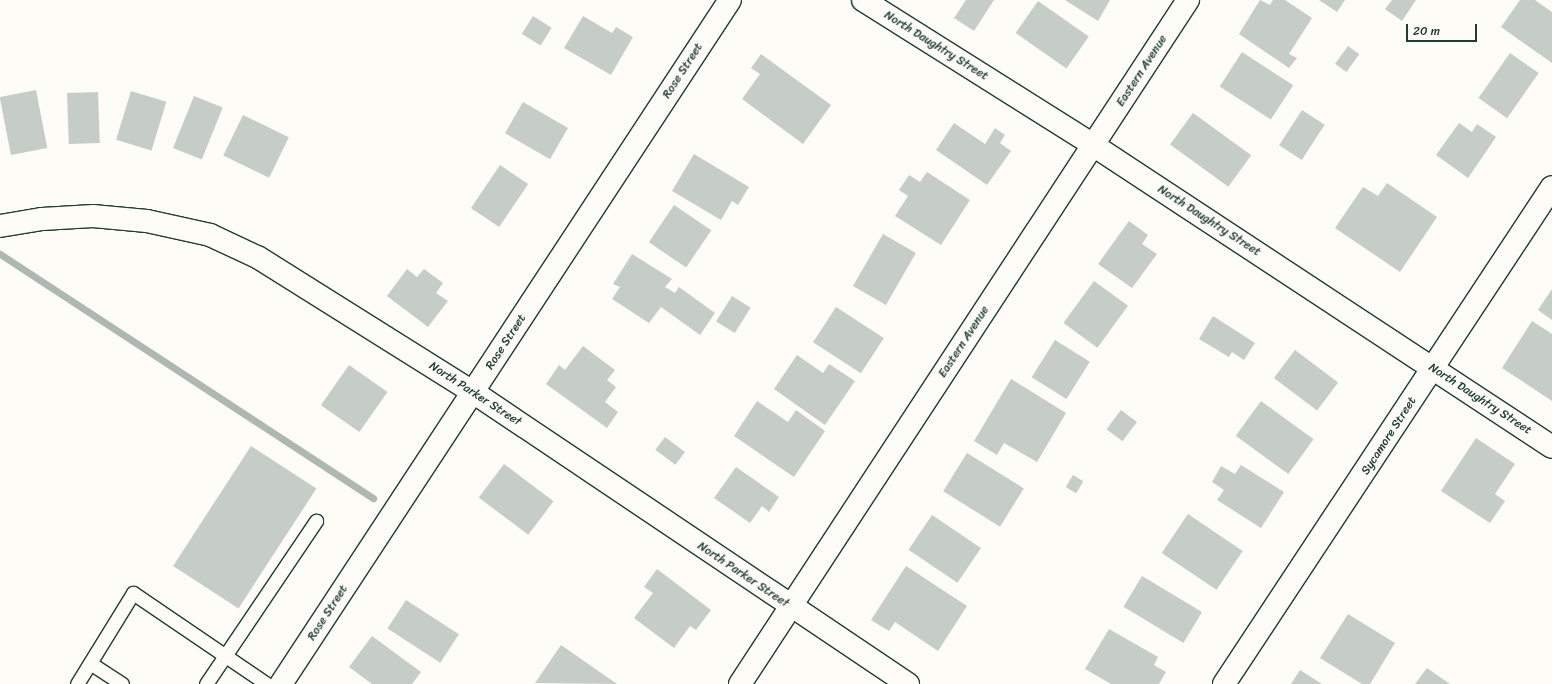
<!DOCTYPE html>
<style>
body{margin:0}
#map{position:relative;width:1552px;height:684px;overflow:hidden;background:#fdfcf7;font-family:Sriracha,sans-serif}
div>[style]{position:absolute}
.stream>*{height:7px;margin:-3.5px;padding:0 3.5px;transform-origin:3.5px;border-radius:3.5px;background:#aeb8b1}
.building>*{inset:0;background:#c6cdc7;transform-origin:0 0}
.roads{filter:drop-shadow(1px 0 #1f3d34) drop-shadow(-1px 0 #1f3d34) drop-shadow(0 1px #1f3d34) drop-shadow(0 -1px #1f3d34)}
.lane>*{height:13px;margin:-6.5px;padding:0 6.5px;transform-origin:6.5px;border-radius:6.5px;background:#fdfcf7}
.street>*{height:22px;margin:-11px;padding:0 11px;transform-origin:11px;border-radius:11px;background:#fdfcf7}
span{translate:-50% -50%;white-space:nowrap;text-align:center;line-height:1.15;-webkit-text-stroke:3.5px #fdfcf7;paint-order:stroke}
.street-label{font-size:12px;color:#1f3d34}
.scale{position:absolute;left:1406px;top:24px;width:71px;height:18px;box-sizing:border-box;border:2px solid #1f3d34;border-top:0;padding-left:5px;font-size:12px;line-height:14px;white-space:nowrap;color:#1f3d34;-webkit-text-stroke:3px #fdfcf7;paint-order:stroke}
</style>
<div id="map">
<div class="stream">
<i style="left:0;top:254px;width:446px;rotate:33.2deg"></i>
</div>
<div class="building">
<i style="clip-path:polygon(966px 0,994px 0,974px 31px,954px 18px)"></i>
<i style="clip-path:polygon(1065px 0,1110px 0,1098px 21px)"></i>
<i style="clip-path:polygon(1260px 0,1270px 5px,1273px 0,1285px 0,1312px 18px,1289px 54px,1297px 58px,1289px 68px,1239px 34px)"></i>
<i style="clip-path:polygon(1319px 0,1345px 0,1337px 12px)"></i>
<i style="clip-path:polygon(1392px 0,1416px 0,1402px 21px,1385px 9px)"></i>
<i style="clip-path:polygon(1520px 0,1535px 0,1552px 12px,1552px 63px,1501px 27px)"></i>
<i style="left:1038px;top:1px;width:62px;height:39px;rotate:35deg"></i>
<i style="left:533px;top:16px;width:22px;height:21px;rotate:32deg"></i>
<i style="clip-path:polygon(583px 16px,612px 33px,616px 27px,633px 37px,611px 75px,564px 48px)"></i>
<i style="left:1348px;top:46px;width:14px;height:22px;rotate:36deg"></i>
<i style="left:1242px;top:52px;width:61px;height:41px;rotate:33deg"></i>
<i style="left:1510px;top:53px;width:35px;height:55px;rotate:35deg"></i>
<i style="clip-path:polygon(761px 54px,831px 105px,803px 144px,742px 99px,760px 74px,751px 68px)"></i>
<i style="left:36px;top:90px;width:59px;height:37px;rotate:79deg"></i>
<i style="left:131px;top:91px;width:37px;height:51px;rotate:17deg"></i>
<i style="left:98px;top:92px;width:51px;height:31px;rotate:88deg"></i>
<i style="left:194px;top:96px;width:31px;height:56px;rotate:22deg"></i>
<i style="left:523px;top:102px;width:52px;height:36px;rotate:30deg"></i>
<i style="left:1302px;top:110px;width:27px;height:42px;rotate:33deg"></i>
<i style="left:1193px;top:113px;width:72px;height:39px;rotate:36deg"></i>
<i style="left:243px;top:115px;width:51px;height:45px;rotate:26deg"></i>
<i style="clip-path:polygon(954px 123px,985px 144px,995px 128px,1005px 135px,1000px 143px,1011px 151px,987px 185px,936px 150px)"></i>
<i style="clip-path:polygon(1459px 123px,1472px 132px,1477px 124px,1496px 137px,1468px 178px,1436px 155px)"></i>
<i style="clip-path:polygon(694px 154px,749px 187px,738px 205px,732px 201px,721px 220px,672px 191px)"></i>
<i style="left:500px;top:165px;width:34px;height:52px;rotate:34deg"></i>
<i style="clip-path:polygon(927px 172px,970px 200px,941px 245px,895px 216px,908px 196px,899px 190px,909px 175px,920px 182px)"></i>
<i style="clip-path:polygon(1387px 183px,1437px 217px,1400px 272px,1335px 228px,1363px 187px,1378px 196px)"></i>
<i style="left:674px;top:205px;width:45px;height:45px;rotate:34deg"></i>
<i style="clip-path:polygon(1129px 221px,1148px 235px,1142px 244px,1157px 254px,1132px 288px,1098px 264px)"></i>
<i style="left:883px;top:234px;width:38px;height:60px;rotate:30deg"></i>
<i style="clip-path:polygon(632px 254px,672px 279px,665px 287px,675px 293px,679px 287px,715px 313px,700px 335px,661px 307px,649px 323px,612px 299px,620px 287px,613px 284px)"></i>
<i style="clip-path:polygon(407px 269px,417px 277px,424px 269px,443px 283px,436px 293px,448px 301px,428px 327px,387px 296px)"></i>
<i style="left:1094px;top:281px;width:42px;height:52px;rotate:36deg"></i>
<i style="clip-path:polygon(1552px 289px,1552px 320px,1538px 310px)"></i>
<i style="left:732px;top:296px;width:22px;height:30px;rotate:32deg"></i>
<i style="left:836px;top:307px;width:57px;height:42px;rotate:33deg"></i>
<i style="clip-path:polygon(1213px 316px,1255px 343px,1244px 360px,1232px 352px,1229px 357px,1199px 339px)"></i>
<i style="clip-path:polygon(1532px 321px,1552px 334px,1552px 401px,1502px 368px)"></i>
<i style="left:1055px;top:340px;width:41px;height:44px;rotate:32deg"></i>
<i style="clip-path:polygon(583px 346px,615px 370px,607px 380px,616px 387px,605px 402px,618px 412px,607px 428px,546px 384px,559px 365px,565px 370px)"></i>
<i style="left:1295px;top:350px;width:54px;height:35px;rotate:37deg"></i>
<i style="clip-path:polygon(797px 355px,823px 373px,829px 364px,855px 381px,825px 425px,774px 389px)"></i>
<i style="left:349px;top:365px;width:47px;height:49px;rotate:35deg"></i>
<i style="clip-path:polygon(1011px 379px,1066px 413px,1037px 462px,1004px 443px,997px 455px,974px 441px)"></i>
<i style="clip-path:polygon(757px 401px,788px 422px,796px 410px,825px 431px,794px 477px,734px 436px)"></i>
<i style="left:1261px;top:401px;width:65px;height:43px;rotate:36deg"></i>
<i style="left:1121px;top:410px;width:20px;height:24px;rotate:37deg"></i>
<i style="left:665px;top:437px;width:25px;height:16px;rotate:37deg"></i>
<i style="clip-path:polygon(1476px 438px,1515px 464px,1495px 494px,1505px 501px,1490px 523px,1441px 491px)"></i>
<i style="left:251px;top:446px;width:78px;height:143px;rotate:33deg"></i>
<i style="left:967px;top:453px;width:67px;height:45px;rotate:32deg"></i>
<i style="left:504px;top:464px;width:62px;height:42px;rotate:37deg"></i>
<i style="clip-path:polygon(1241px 465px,1284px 492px,1261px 528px,1217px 500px,1224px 490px,1212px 482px,1221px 466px,1235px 474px)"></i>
<i style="clip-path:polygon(736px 467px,779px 497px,769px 512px,762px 506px,750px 523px,714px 498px)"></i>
<i style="left:1073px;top:475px;width:12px;height:14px;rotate:31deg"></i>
<i style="left:1188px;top:514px;width:66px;height:47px;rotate:34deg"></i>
<i style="left:932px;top:515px;width:59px;height:42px;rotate:34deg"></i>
<i style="clip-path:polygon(906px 566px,967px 606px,938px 651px,895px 622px,889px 631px,871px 620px)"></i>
<i style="clip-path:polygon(657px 569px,711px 610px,696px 630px,690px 626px,674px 648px,634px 618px,653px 593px,644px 587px)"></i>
<i style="left:1142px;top:576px;width:70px;height:36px;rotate:31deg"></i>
<i style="left:406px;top:600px;width:63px;height:34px;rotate:33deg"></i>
<i style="clip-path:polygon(1348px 614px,1395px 643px,1370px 684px,1362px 684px,1320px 658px)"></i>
<i style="clip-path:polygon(1109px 629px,1158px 657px,1154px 665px,1166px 672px,1159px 684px,1111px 684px,1085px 669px)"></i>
<i style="clip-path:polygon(372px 636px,421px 672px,412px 684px,372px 684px,349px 667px)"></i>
<i style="clip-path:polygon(561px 645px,617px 684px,535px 683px)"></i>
<i style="clip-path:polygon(1427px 668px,1450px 684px,1415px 684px)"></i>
<i style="clip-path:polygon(1300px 670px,1322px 684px,1291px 684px)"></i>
</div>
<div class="roads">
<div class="lane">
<i style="left:90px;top:663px;width:38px;rotate:33deg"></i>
<i style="left:77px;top:684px;width:107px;rotate:-58.4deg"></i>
<i style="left:133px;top:593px;width:162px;rotate:34.2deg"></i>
<i style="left:206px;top:684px;width:197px;rotate:-56deg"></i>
</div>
<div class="street">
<i style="left:863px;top:0;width:272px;rotate:32.2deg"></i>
<i style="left:1093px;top:145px;width:549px;rotate:33.34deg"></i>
<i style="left:0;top:226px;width:43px;rotate:-9.5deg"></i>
<i style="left:42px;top:219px;width:51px;rotate:-3.4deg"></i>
<i style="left:93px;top:216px;width:54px;rotate:5.3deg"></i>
<i style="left:147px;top:221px;width:65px;rotate:12.5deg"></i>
<i style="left:210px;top:235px;width:54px;rotate:25.1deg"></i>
<i style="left:259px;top:258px;width:252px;rotate:32.1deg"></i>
<i style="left:473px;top:392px;width:524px;rotate:33.87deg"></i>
<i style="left:281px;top:684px;width:818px;rotate:-56.72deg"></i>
<i style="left:740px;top:684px;width:818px;rotate:-56.78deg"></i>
<i style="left:1224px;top:684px;width:595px;rotate:-56.58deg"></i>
</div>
</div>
<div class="street-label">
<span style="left:936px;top:46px;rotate:32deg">North Daughtry Street</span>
<span style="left:683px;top:71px;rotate:-57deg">Rose Street</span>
<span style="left:1142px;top:71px;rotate:-57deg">Eastern Avenue</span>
<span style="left:1209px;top:221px;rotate:33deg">North Daughtry Street</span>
<span style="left:506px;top:342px;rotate:-57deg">Rose Street</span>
<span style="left:964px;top:342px;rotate:-57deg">Eastern Avenue</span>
<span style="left:475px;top:394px;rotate:33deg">North Parker Street</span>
<span style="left:1480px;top:399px;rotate:33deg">North Daughtry Street</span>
<span style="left:1389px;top:436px;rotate:-57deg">Sycamore Street</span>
<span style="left:743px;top:575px;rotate:34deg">North Parker Street</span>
<span style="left:328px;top:613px;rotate:-57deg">Rose Street</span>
</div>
<div class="scale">20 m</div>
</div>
